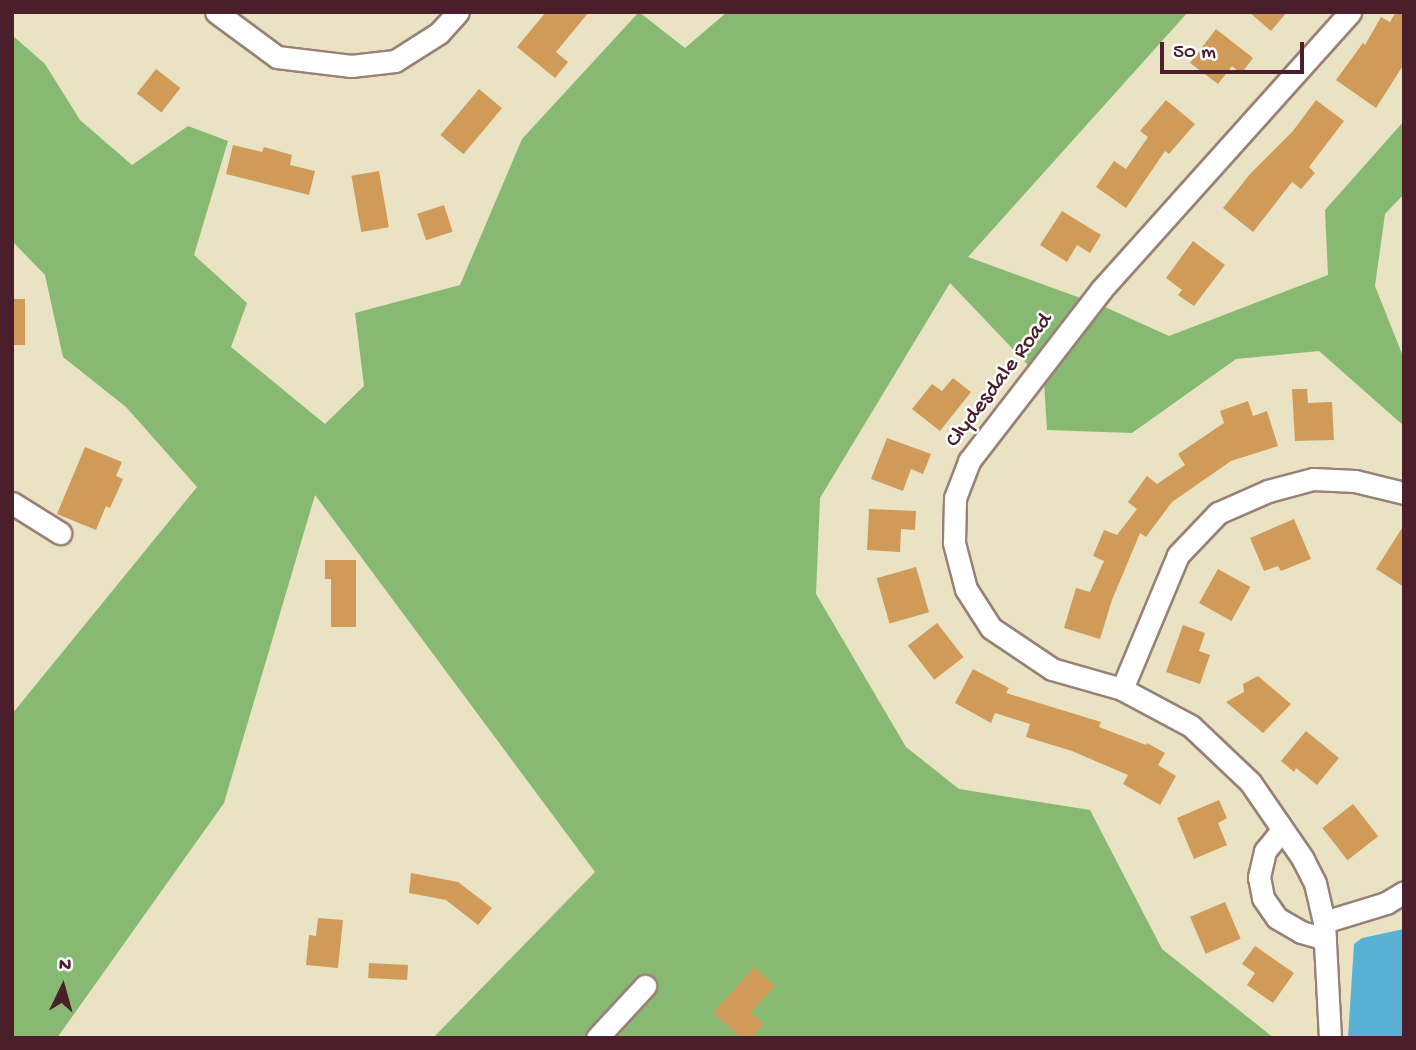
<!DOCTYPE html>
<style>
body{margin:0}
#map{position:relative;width:1416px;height:1050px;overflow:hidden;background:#e9e3c3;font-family:"Gochi Hand",sans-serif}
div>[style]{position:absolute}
.forest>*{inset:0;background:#88b973}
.water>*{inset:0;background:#59b1d6}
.building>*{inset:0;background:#d09a59;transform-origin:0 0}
.roads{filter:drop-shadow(2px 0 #9a8177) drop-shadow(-2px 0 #9a8177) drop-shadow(0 2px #9a8177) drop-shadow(0 -2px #9a8177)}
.minor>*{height:21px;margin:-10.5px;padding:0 10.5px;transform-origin:10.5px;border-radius:10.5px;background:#fff}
span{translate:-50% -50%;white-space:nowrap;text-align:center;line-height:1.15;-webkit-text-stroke:5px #fff;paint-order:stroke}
.street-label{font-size:23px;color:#4a1f2b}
.frame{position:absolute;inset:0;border:14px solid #4a1f2b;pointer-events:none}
.north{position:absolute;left:28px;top:952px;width:70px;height:70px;-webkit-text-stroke:5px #fff;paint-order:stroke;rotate:5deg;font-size:19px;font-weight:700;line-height:28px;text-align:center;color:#4a1f2b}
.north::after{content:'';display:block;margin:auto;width:24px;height:32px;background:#4a1f2b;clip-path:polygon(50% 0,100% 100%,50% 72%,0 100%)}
.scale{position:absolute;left:1160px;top:42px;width:144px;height:32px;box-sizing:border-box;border:4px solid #4a1f2b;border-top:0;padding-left:9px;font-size:21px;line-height:24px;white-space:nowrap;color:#4a1f2b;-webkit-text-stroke:5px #fff;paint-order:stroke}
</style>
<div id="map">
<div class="forest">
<i style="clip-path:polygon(639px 12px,685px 48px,727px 12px,1188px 12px,968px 257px,1105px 307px,1169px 336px,1328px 275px,1325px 210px,1404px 121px,1404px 194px,1385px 214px,1375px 286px,1404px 359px,1404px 426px,1319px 351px,1236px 359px,1132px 433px,1047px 430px,1044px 382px,950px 283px,820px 498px,816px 594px,906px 747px,959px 789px,1090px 810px,1162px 949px,1274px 1038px,433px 1038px,595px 872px,315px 495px,224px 803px,57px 1038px,12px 1038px,12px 714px,197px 487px,126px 407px,63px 357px,45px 275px,12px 241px,12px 35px,45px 64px,80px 120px,132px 165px,188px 126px,228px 141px,194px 255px,247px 303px,231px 347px,325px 424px,364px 386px,355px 313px,460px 285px,522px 139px)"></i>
</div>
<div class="water">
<i style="clip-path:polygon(1404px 929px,1404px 1038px,1348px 1038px,1354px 944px,1362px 938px)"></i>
</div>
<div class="building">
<i style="clip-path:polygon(546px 12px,589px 12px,556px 52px,568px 62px,555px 78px,517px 47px)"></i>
<i style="clip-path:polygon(1249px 12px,1287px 12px,1271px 31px)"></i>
<i style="clip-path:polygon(1396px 12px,1404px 12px,1404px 64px,1376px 108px,1336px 80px,1363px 43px,1365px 45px,1381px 17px,1390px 22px)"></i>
<i style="clip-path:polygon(1216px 29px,1253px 58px,1241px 74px,1232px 66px,1218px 84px,1190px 63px)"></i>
<i style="left:156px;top:69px;width:31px;height:31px;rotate:38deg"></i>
<i style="left:479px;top:89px;width:30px;height:60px;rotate:40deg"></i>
<i style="clip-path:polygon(1166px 100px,1195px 124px,1169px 154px,1165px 151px,1126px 208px,1096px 187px,1114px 161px,1126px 169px,1148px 137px,1140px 131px)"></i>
<i style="clip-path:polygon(1316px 100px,1344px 121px,1309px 167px,1315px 173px,1301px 189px,1292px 182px,1253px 232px,1223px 208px,1250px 174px,1293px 131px)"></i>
<i style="clip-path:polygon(233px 145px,262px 152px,264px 147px,292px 155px,290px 165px,315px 171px,309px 195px,226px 174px)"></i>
<i style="left:379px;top:171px;width:57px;height:28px;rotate:80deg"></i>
<i style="left:444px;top:205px;width:28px;height:28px;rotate:72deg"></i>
<i style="clip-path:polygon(1062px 211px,1101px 235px,1090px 253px,1077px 245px,1067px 262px,1040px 245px)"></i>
<i style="clip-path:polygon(1193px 241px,1225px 265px,1194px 306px,1178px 295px,1182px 290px,1166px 278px)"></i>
<i style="left:12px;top:299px;width:13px;height:46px"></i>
<i style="clip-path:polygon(953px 378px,971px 392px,940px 431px,912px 409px,932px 384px,942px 391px)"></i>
<i style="clip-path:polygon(1292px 389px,1307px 389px,1308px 403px,1332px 402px,1334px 440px,1295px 441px)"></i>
<i style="clip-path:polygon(1248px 401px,1253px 416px,1267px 411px,1278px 446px,1231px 461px,1172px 502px,1146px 537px,1140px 533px,1112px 600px,1100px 639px,1064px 628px,1076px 588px,1090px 592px,1104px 561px,1093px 556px,1104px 530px,1117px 535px,1137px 509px,1128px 502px,1147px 476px,1157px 484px,1185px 465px,1178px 454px,1224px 423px,1220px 411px)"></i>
<i style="clip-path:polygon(887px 438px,931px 454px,923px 474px,911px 469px,903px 491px,871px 479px)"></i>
<i style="clip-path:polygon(85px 447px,122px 462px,116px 476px,123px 479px,110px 508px,106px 506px,96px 530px,57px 514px)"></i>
<i style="clip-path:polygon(869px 509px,916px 511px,915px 530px,901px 529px,900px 552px,867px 550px)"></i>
<i style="clip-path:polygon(1294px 519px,1311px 559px,1281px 571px,1278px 566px,1264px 571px,1250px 538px)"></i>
<i style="clip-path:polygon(1404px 525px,1404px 587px,1376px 569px)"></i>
<i style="clip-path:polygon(325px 560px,356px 560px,356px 627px,331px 627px,331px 579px,325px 579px)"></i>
<i style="left:916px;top:567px;width:47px;height:41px;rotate:74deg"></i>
<i style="left:1218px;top:569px;width:37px;height:39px;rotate:29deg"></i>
<i style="left:937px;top:623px;width:43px;height:37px;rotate:52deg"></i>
<i style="clip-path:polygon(1183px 625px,1205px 633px,1199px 651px,1210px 655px,1200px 684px,1166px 672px)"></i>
<i style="clip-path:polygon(973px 669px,1009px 688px,1006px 693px,1101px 722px,1099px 727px,1146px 745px,1147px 743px,1165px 753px,1158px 765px,1176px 776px,1160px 805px,1123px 784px,1128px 775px,1072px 751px,1026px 737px,1030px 724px,995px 713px,991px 723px,955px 703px)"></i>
<i style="clip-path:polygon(1258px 676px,1291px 704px,1263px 733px,1226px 702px,1244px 692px,1243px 684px)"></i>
<i style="clip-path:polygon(1306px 731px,1339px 758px,1317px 785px,1296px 768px,1294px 772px,1281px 761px)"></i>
<i style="clip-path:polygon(1219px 800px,1227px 818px,1218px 823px,1227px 845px,1194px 859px,1177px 818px)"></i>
<i style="left:1353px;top:804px;width:41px;height:39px;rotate:52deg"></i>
<i style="clip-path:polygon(411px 873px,458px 882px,492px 908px,478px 925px,446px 900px,409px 893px)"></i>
<i style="left:1225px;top:902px;width:40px;height:38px;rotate:67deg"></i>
<i style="clip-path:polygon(318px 918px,343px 920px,338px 968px,306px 965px,309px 935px,316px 936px)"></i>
<i style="clip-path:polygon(1255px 946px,1294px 973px,1273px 1003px,1247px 985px,1255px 973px,1242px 964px)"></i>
<i style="left:369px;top:963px;width:39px;height:15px;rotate:3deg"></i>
<i style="clip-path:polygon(754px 967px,775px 986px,751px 1012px,764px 1024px,752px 1038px,742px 1038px,713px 1013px)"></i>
</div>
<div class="roads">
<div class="minor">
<i style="left:216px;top:12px;width:76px;rotate:36.4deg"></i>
<i style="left:277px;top:57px;width:75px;rotate:6.9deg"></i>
<i style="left:351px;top:66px;width:44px;rotate:-6.5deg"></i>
<i style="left:395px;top:61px;width:52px;rotate:-32.5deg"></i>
<i style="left:439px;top:33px;width:28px;rotate:-48deg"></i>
<i style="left:12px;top:503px;width:57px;rotate:32deg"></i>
<i style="left:1122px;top:689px;width:145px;rotate:-67.3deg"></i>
<i style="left:1178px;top:555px;width:58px;rotate:-46.4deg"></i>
<i style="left:1218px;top:513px;width:55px;rotate:-23.7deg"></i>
<i style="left:1268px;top:491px;width:47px;rotate:-14.9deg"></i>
<i style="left:1313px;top:479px;width:42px;rotate:2.7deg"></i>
<i style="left:1355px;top:481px;width:50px;rotate:13.8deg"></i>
<i style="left:1282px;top:830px;width:27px;rotate:129deg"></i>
<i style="left:1265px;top:851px;width:27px;rotate:103deg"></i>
<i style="left:1259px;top:877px;width:21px;rotate:79deg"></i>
<i style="left:1263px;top:898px;width:24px;rotate:55deg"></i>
<i style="left:1277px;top:918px;width:28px;rotate:30deg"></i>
<i style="left:1301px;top:932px;width:25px;rotate:16deg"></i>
<i style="left:1324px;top:922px;width:65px;rotate:-17deg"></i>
<i style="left:1386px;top:903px;width:21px;rotate:-31deg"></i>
<i style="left:597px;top:1038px;width:71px;rotate:-47.3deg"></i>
<i style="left:1330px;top:1038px;width:116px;rotate:-93deg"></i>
<i style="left:1324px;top:922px;width:40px;rotate:-103deg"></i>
<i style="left:1315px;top:883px;width:27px;rotate:-117deg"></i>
<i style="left:1303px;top:859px;width:93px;rotate:-124.5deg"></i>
<i style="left:1250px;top:782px;width:81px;rotate:-136.5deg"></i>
<i style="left:1191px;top:726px;width:78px;rotate:-151.8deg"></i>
<i style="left:1122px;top:689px;width:73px;rotate:-164.1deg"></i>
<i style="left:1052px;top:669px;width:73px;rotate:-146.1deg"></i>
<i style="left:991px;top:628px;width:46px;rotate:-122.7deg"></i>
<i style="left:966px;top:589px;width:48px;rotate:-104.6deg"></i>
<i style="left:954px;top:543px;width:45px;rotate:-88.7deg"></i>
<i style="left:955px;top:498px;width:40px;rotate:-69deg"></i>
<i style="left:969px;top:461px;width:216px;rotate:-52.3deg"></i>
<i style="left:1101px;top:290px;width:373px;rotate:-48.1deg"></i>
</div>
</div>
<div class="street-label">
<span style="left:1000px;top:381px;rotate:-53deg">Clydesdale Road</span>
</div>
<div class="frame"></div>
<div class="north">N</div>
<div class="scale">50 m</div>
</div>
